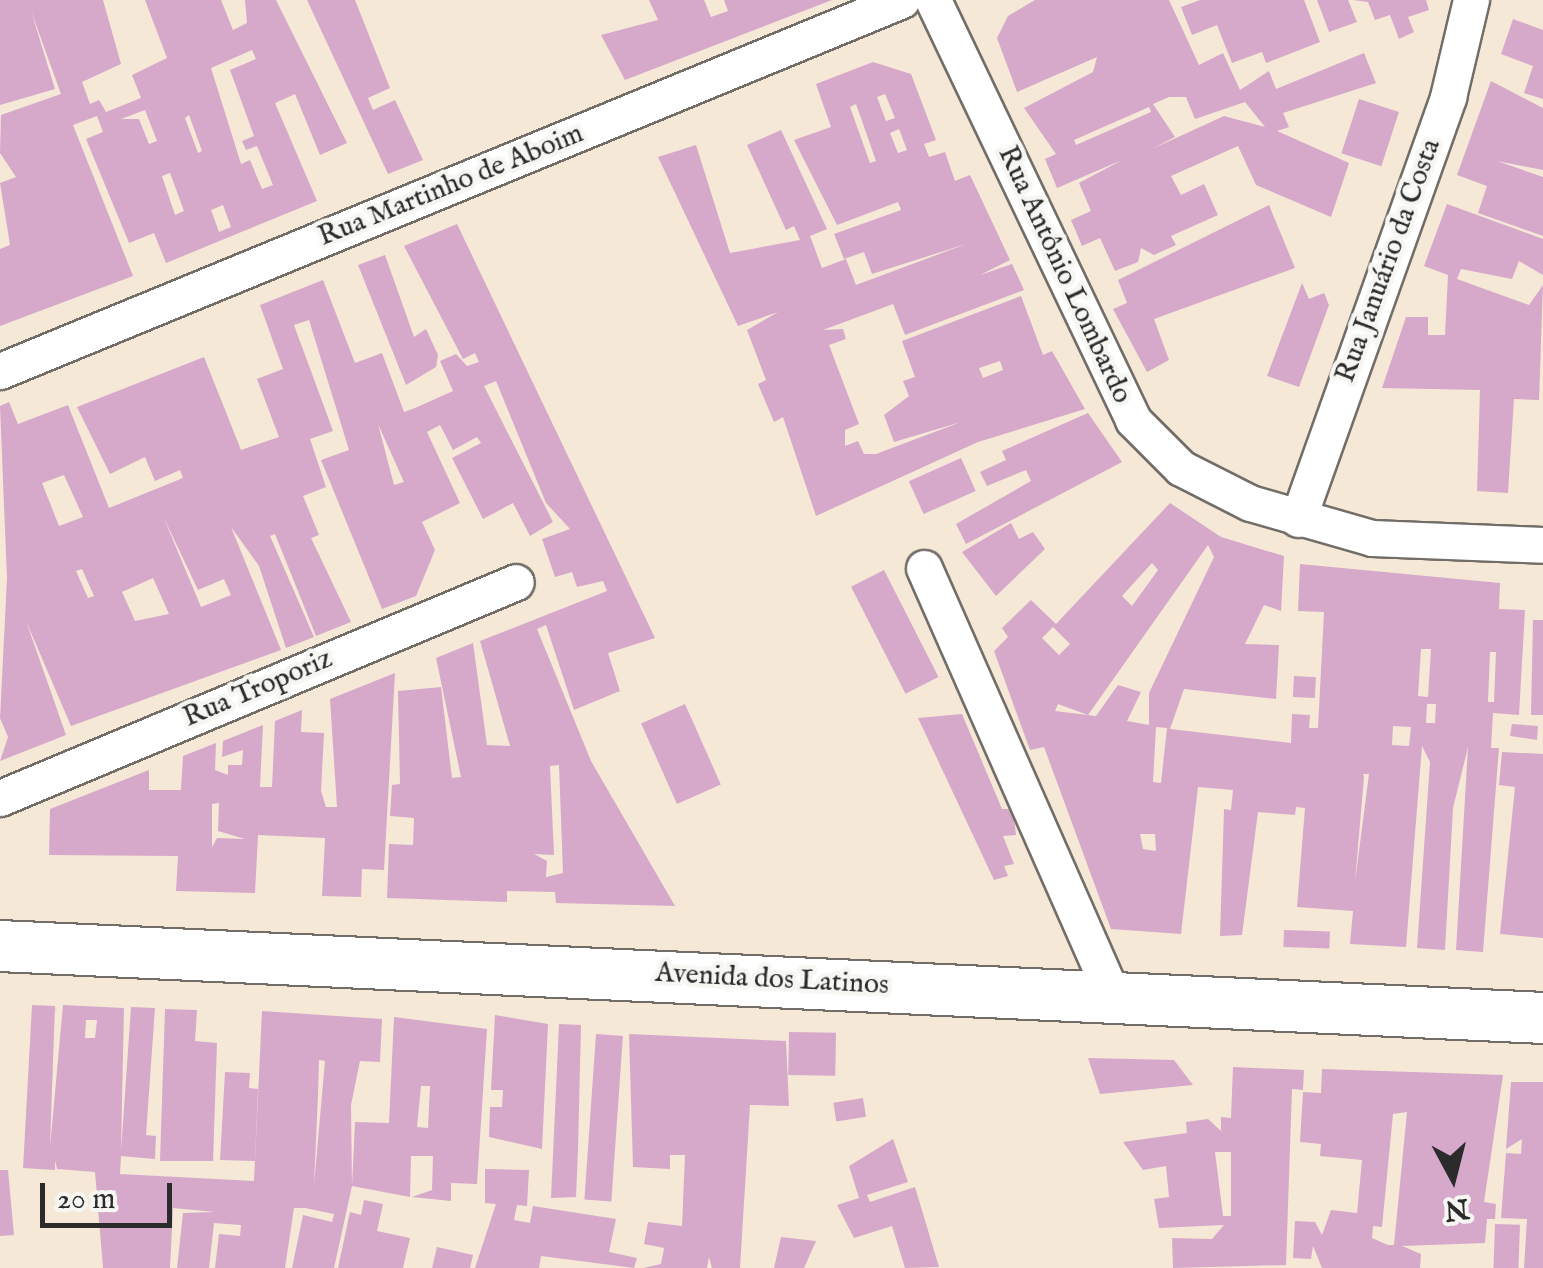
<!DOCTYPE html>
<meta charset="utf-8">
<style>
body{margin:0}
#map{position:relative;width:1543px;height:1268px;overflow:hidden;background:#f5e8d7;font-family:"IM FELL English",serif}
div>[style]{position:absolute}
.building>*{inset:0;background:#d6a9ca;transform-origin:0 0}
.roads{filter:drop-shadow(2px 0 #726d67) drop-shadow(-2px 0 #726d67) drop-shadow(0 2px #726d67) drop-shadow(0 -2px #726d67)}
.street>*{height:35px;margin:-17.5px;padding:0 17.5px;transform-origin:17.5px;border-radius:17.5px;background:#fff}
.secondary>*{height:50px;margin:-25px;padding:0 25px;transform-origin:25px;border-radius:25px;background:#fff}
span{translate:-50% -50%;white-space:nowrap;text-align:center;line-height:1.15;-webkit-text-stroke:9px #f6f6f2;paint-order:stroke}
.street-label{font-size:28px;color:#2b2b2b}
.north{position:absolute;left:1403px;top:1128px;width:100px;height:100px;-webkit-text-stroke:8px #f6f6f2;paint-order:stroke;rotate:173deg;font-size:28px;font-weight:700;line-height:40px;text-align:center;color:#2b2b2b}
.north::after{content:'';display:block;margin:auto;width:35px;height:45px;background:#2b2b2b;clip-path:polygon(50% 0,100% 100%,50% 72%,0 100%)}
.scale{position:absolute;left:40px;top:1183px;width:132px;height:45px;box-sizing:border-box;border:5px solid #2b2b2b;border-top:0;padding-left:12px;font-size:30px;line-height:35px;white-space:nowrap;color:#2b2b2b;-webkit-text-stroke:8px #f6f6f2;paint-order:stroke}
</style>
<div id="map">
<div class="building">
<i style="clip-path:polygon(evenodd,0 0,103px 0,121px 64px,82px 82px,90px 104px,99px 100px,106px 112px,141px 98px,132px 75px,167px 58px,145px 0,221px 0,233px 30px,247px 23px,245px 0,276px 0,347px 143px,320px 155px,295px 94px,275px 103px,317px 201px,166px 263px,154px 233px,129px 243px,86px 139px,103px 132px,97px 116px,73px 125px,133px 276px,0 326px,0 249px,10px 245px,0 183px,16px 177px,0 153px,1px 115px,61px 94px,31px 11px,55px 89px,0 105px,0 0,252px 50px,256px 59px,230px 70px,254px 136px,242px 141px,246px 150px,257px 146px,273px 185px,262px 189px,250px 160px,241px 164px,211px 68px,252px 50px,0 0,145px 110px,157px 141px,149px 144px,139px 119px,121px 119px,145px 110px,0 0,189px 115px,202px 151px,198px 153px,185px 118px,189px 115px,0 0,170px 173px,184px 211px,175px 215px,162px 176px,170px 173px,0 0,223px 205px,231px 227px,219px 232px,211px 210px,223px 205px)"></i>
<i style="clip-path:polygon(307px 0,355px 0,390px 88px,368px 98px,373px 110px,395px 100px,423px 160px,388px 174px)"></i>
<i style="clip-path:polygon(649px 0,704px 0,711px 17px,728px 11px,724px 0,832px 0,625px 80px,601px 35px,658px 20px)"></i>
<i style="clip-path:polygon(evenodd,1035px 0,1169px 0,1199px 65px,1223px 53px,1240px 90px,1269px 71px,1276px 89px,1364px 53px,1376px 83px,1283px 113px,1289px 127px,1277px 131px,1349px 163px,1331px 217px,1256px 185px,1238px 146px,1171px 176px,1181px 195px,1204px 184px,1218px 215px,1171px 236px,1176px 245px,1154px 255px,1141px 248px,1138px 262px,1115px 271px,1100px 238px,1082px 246px,1071px 220px,1091px 211px,1079px 183px,1122px 160px,1057px 188px,1045px 159px,1056px 154px,1024px 108px,1093px 72px,1097px 57px,1017px 92px,997px 38px,1008px 16px,1035px 0,1169px 97px,1186px 97px,1195px 119px,1245px 102px,1265px 127px,1224px 116px,1152px 149px,1175px 137px,1153px 104px,1169px 97px,1035px 0,1149px 107px,1151px 112px,1076px 145px,1074px 140px,1149px 107px)"></i>
<i style="clip-path:polygon(1200px 0,1304px 0,1320px 42px,1266px 63px,1262px 52px,1232px 63px,1217px 25px,1192px 35px,1181px 7px)"></i>
<i style="clip-path:polygon(1317px 0,1348px 0,1357px 22px,1329px 32px)"></i>
<i style="clip-path:polygon(1353px 0,1426px 0,1429px 10px,1408px 17px,1414px 32px,1399px 39px,1390px 15px,1375px 20px,1368px 2px)"></i>
<i style="clip-path:polygon(1513px 19px,1543px 30px,1543px 99px,1524px 93px,1533px 66px,1501px 54px)"></i>
<i style="clip-path:polygon(evenodd,873px 62px,911px 74px,936px 140px,924px 144px,929px 157px,945px 152px,955px 181px,970px 175px,1010px 260px,980px 275px,1012px 264px,1024px 290px,905px 335px,893px 304px,823px 330px,843px 329px,846px 339px,829px 345px,859px 424px,845px 430px,845px 446px,858px 441px,864px 454px,876px 454px,961px 422px,894px 442px,884px 415px,909px 396px,903px 381px,915px 377px,902px 341px,1021px 296px,1043px 355px,1052px 351px,1085px 409px,978px 442px,816px 516px,783px 417px,774px 422px,758px 384px,766px 380px,747px 330px,778px 312px,738px 326px,658px 157px,696px 145px,730px 253px,800px 240px,794px 226px,786px 230px,747px 145px,781px 130px,827px 229px,810px 236px,822px 268px,846px 259px,856px 285px,966px 244px,872px 274px,864px 252px,844px 259px,834px 234px,901px 210px,898px 202px,837px 225px,794px 140px,831px 127px,816px 84px,873px 62px,885px 94px,895px 118px,886px 121px,877px 97px,885px 94px,873px 62px,856px 104px,876px 161px,870px 163px,850px 107px,856px 104px,873px 62px,899px 129px,907px 150px,898px 153px,890px 133px,899px 129px,873px 62px,1000px 361px,1003px 370px,983px 378px,979px 368px,1000px 361px)"></i>
<i style="clip-path:polygon(1491px 81px,1543px 108px,1543px 170px,1497px 161px,1543px 177px,1543px 236px,1478px 213px,1487px 186px,1457px 175px)"></i>
<i style="left:1359px;top:99px;width:42px;height:57px;rotate:18deg"></i>
<i style="clip-path:polygon(1447px 204px,1543px 239px,1543px 275px,1519px 261px,1512px 279px,1461px 269px,1457px 279px,1529px 305px,1543px 285px,1539px 400px,1514px 399px,1508px 493px,1477px 491px,1480px 390px,1382px 388px,1406px 317px,1428px 317px,1428px 335px,1445px 335px,1448px 275px,1424px 266px)"></i>
<i style="clip-path:polygon(1269px 205px,1295px 268px,1154px 319px,1169px 360px,1147px 372px,1113px 309px,1127px 303px,1118px 280px)"></i>
<i style="clip-path:polygon(evenodd,457px 224px,655px 638px,608px 653px,620px 691px,574px 710px,546px 625px,537px 629px,591px 761px,675px 906px,556px 903px,555px 892px,507px 891px,507px 902px,387px 898px,389px 844px,413px 845px,414px 818px,390px 816px,392px 785px,400px 784px,398px 691px,441px 687px,452px 778px,461px 777px,436px 658px,473px 643px,487px 745px,510px 746px,480px 641px,607px 591px,603px 581px,577px 587px,572px 572px,555px 577px,542px 539px,570px 529px,546px 503px,496px 381px,484px 386px,553px 522px,530px 536px,513px 503px,483px 519px,452px 458px,481px 443px,477px 437px,453px 450px,440px 425px,427px 432px,460px 503px,422px 522px,435px 550px,416px 596px,382px 609px,321px 460px,349px 450px,309px 320px,294px 325px,333px 431px,310px 439px,326px 487px,303px 496px,319px 535px,311px 538px,351px 622px,316px 636px,275px 534px,270px 536px,314px 637px,286px 648px,259px 566px,231px 527px,281px 650px,71px 726px,26px 621px,66px 735px,0 761px,8px 737px,0 718px,7px 578px,0 406px,9px 402px,18px 424px,68px 405px,109px 508px,183px 478px,180px 470px,155px 481px,145px 457px,110px 474px,77px 407px,204px 357px,241px 450px,279px 437px,257px 379px,283px 369px,260px 305px,323px 280px,355px 363px,382px 353px,404px 412px,415px 408px,453px 391px,440px 361px,456px 354px,467px 366px,479px 362px,475px 353px,463px 359px,404px 246px,457px 224px,378px 424px,404px 482px,394px 485px,378px 424px,457px 224px,64px 475px,83px 517px,59px 526px,42px 483px,64px 475px,457px 224px,163px 516px,198px 590px,224px 579px,231px 595px,201px 607px,163px 516px,457px 224px,82px 569px,94px 596px,88px 598px,76px 571px,82px 569px,457px 224px,153px 578px,169px 614px,135px 621px,122px 592px,153px 578px,457px 224px,559px 765px,563px 873px,546px 877px,547px 861px,534px 854px,554px 855px,550px 766px,559px 765px)"></i>
<i style="clip-path:polygon(385px 255px,414px 337px,426px 329px,438px 355px,436px 367px,406px 385px,358px 265px)"></i>
<i style="clip-path:polygon(1302px 283px,1309px 299px,1324px 293px,1329px 305px,1299px 387px,1267px 376px)"></i>
<i style="clip-path:polygon(1088px 413px,1122px 462px,966px 544px,956px 524px,1031px 481px,1026px 470px,987px 486px,980px 472px,1006px 460px,1002px 451px)"></i>
<i style="left:961px;top:458px;width:36px;height:57px;rotate:66deg"></i>
<i style="clip-path:polygon(evenodd,1170px 503px,1221px 537px,1284px 556px,1281px 611px,1264px 605px,1245px 644px,1279px 645px,1276px 699px,1184px 689px,1170px 729px,1291px 743px,1292px 714px,1310px 715px,1309px 728px,1318px 728px,1324px 612px,1298px 611px,1300px 564px,1500px 583px,1499px 609px,1525px 610px,1519px 715px,1493px 713px,1491px 748px,1499px 748px,1483px 952px,1456px 950px,1468px 747px,1453px 808px,1445px 950px,1417px 948px,1430px 762px,1422px 746px,1406px 947px,1350px 944px,1353px 911px,1297px 907px,1305px 808px,1296px 807px,1295px 815px,1258px 812px,1242px 935px,1220px 936px,1224px 809px,1231px 810px,1233px 790px,1198px 787px,1181px 934px,1111px 929px,1044px 747px,1030px 750px,994px 651px,1008px 637px,1002px 628px,1031px 600px,1056px 624px,1170px 503px,1208px 545px,1214px 557px,1149px 693px,1149px 725px,1127px 721px,1141px 692px,1118px 685px,1096px 716px,1055px 711px,1058px 704px,1088px 715px,1208px 545px,1170px 503px,1152px 563px,1158px 570px,1132px 606px,1122px 596px,1152px 563px,1170px 503px,1053px 627px,1070px 644px,1059px 655px,1042px 638px,1053px 627px,1170px 503px,1421px 649px,1431px 649px,1428px 697px,1418px 696px,1421px 649px,1170px 503px,1490px 652px,1496px 652px,1494px 702px,1488px 702px,1490px 652px,1170px 503px,1427px 704px,1436px 704px,1435px 723px,1426px 723px,1427px 704px,1170px 503px,1393px 726px,1411px 727px,1409px 746px,1392px 745px,1393px 726px,1170px 503px,1156px 727px,1167px 728px,1161px 783px,1153px 782px,1156px 727px,1170px 503px,1363px 774px,1369px 774px,1355px 882px,1364px 777px,1363px 774px,1170px 503px,1140px 834px,1155px 834px,1156px 851px,1143px 849px,1140px 834px)"></i>
<i style="clip-path:polygon(1011px 523px,1019px 539px,1033px 532px,1045px 549px,996px 596px,962px 552px)"></i>
<i style="left:884px;top:570px;width:120px;height:37px;rotate:63deg"></i>
<i style="clip-path:polygon(1533px 620px,1543px 620px,1543px 715px,1531px 715px)"></i>
<i style="clip-path:polygon(evenodd,395px 673px,384px 870px,362px 869px,361px 897px,322px 896px,325px 838px,258px 835px,255px 893px,176px 891px,178px 856px,49px 855px,50px 809px,149px 770px,149px 790px,181px 790px,183px 756px,216px 743px,215px 770px,228px 775px,228px 765px,242px 765px,243px 750px,222px 757px,223px 741px,263px 725px,260px 787px,272px 787px,275px 721px,302px 710px,301px 732px,324px 733px,321px 791px,326px 807px,337px 807px,330px 699px,395px 673px,219px 803px,218px 831px,245px 839px,217px 838px,212px 847px,212px 804px,219px 803px)"></i>
<i style="left:1294px;top:676px;width:22px;height:21px;rotate:3deg"></i>
<i style="left:685px;top:704px;width:88px;height:48px;rotate:66deg"></i>
<i style="clip-path:polygon(962px 714px,1002px 809px,1013px 809px,1016px 835px,1003px 836px,1014px 864px,1004px 866px,1008px 876px,994px 880px,918px 718px)"></i>
<i style="clip-path:polygon(1512px 724px,1538px 726px,1537px 740px,1510px 736px)"></i>
<i style="clip-path:polygon(1502px 752px,1543px 754px,1543px 938px,1500px 934px,1515px 787px,1499px 785px)"></i>
<i style="left:1284px;top:930px;width:46px;height:17px;rotate:2deg"></i>
<i style="clip-path:polygon(evenodd,32px 1005px,55px 1006px,50px 1147px,63px 1005px,124px 1008px,121px 1151px,131px 1007px,155px 1008px,146px 1135px,156px 1136px,155px 1159px,121px 1156px,120px 1174px,254px 1181px,262px 1011px,382px 1019px,380px 1062px,360px 1061px,351px 1105px,352px 1186px,334px 1268px,292px 1268px,303px 1215px,332px 1222px,334px 1214px,305px 1208px,294px 1208px,285px 1268px,215px 1268px,219px 1234px,240px 1236px,241px 1225px,214px 1223px,209px 1268px,177px 1268px,183px 1213px,215px 1212px,173px 1208px,170px 1268px,103px 1268px,95px 1172px,57px 1169px,55px 1160px,55px 1170px,23px 1168px,32px 1005px,86px 1020px,97px 1020px,95px 1038px,85px 1038px,86px 1020px,32px 1005px,319px 1060px,325px 1061px,314px 1185px,318px 1095px,319px 1060px)"></i>
<i style="clip-path:polygon(165px 1009px,197px 1010px,195px 1041px,217px 1043px,213px 1161px,160px 1161px)"></i>
<i style="clip-path:polygon(495px 1015px,548px 1024px,542px 1149px,489px 1137px,490px 1107px,502px 1107px,503px 1090px,491px 1090px)"></i>
<i style="clip-path:polygon(evenodd,394px 1017px,487px 1029px,477px 1184px,451px 1183px,451px 1201px,412px 1197px,432px 1190px,433px 1156px,411px 1156px,410px 1197px,352px 1186px,355px 1122px,389px 1123px,394px 1017px,421px 1086px,430px 1086px,428px 1128px,417px 1127px,421px 1086px)"></i>
<i style="clip-path:polygon(559px 1024px,581px 1025px,578px 1149px,576px 1197px,551px 1198px)"></i>
<i style="left:789px;top:1032px;width:47px;height:43px;rotate:1deg"></i>
<i style="left:596px;top:1034px;width:27px;height:166px;rotate:4deg"></i>
<i style="clip-path:polygon(629px 1034px,786px 1041px,789px 1106px,750px 1105px,740px 1268px,712px 1268px,709px 1257px,707px 1268px,643px 1268px,661px 1264px,664px 1248px,644px 1244px,648px 1222px,682px 1226px,685px 1155px,670px 1155px,670px 1169px,633px 1167px)"></i>
<i style="clip-path:polygon(1088px 1058px,1174px 1060px,1193px 1085px,1100px 1094px)"></i>
<i style="clip-path:polygon(evenodd,1233px 1067px,1304px 1070px,1303px 1090px,1292px 1089px,1286px 1265px,1173px 1268px,1172px 1238px,1212px 1239px,1224px 1225px,1159px 1228px,1154px 1199px,1169px 1197px,1166px 1166px,1143px 1170px,1123px 1142px,1187px 1133px,1186px 1122px,1208px 1119px,1221px 1131px,1221px 1117px,1231px 1118px,1233px 1067px,1215px 1152px,1231px 1152px,1231px 1216px,1223px 1216px,1215px 1152px)"></i>
<i style="clip-path:polygon(evenodd,1322px 1069px,1503px 1075px,1484px 1202px,1496px 1204px,1495px 1219px,1487px 1219px,1485px 1243px,1402px 1246px,1421px 1254px,1420px 1268px,1322px 1268px,1313px 1246px,1311px 1259px,1293px 1258px,1295px 1221px,1315px 1222px,1322px 1235px,1331px 1210px,1357px 1213px,1362px 1160px,1320px 1156px,1321px 1144px,1300px 1142px,1303px 1092px,1321px 1093px,1322px 1069px,1407px 1112px,1394px 1245px,1388px 1245px,1372px 1238px,1373px 1226px,1382px 1227px,1393px 1114px,1407px 1112px)"></i>
<i style="clip-path:polygon(225px 1072px,250px 1073px,249px 1088px,258px 1089px,255px 1161px,220px 1160px)"></i>
<i style="clip-path:polygon(1511px 1082px,1543px 1082px,1543px 1268px,1524px 1268px,1527px 1219px,1501px 1218px,1506px 1153px,1521px 1154px,1522px 1139px,1506px 1149px)"></i>
<i style="left:863px;top:1098px;width:19px;height:30px;rotate:81deg"></i>
<i style="clip-path:polygon(893px 1139px,908px 1182px,867px 1195px,870px 1202px,915px 1187px,939px 1267px,905px 1268px,892px 1226px,854px 1238px,837px 1205px,859px 1198px,849px 1166px)"></i>
<i style="clip-path:polygon(485px 1169px,529px 1170px,527px 1206px,517px 1205px,514px 1220px,530px 1223px,533px 1206px,616px 1219px,609px 1252px,637px 1258px,634px 1268px,541px 1256px,539px 1268px,475px 1268px,496px 1204px,485px 1203px)"></i>
<i style="clip-path:polygon(0 1170px,8px 1170px,14px 1235px,0 1236px)"></i>
<i style="clip-path:polygon(364px 1200px,383px 1204px,377px 1231px,410px 1238px,403px 1268px,338px 1268px,350px 1212px,361px 1215px)"></i>
<i style="left:1495px;top:1224px;width:25px;height:44px;rotate:2deg"></i>
<i style="clip-path:polygon(781px 1237px,816px 1241px,804px 1268px,774px 1268px)"></i>
<i style="clip-path:polygon(437px 1247px,473px 1255px,470px 1268px,432px 1268px)"></i>
</div>
<div class="roads">
<div class="street">
<i style="left:933px;top:0;width:465px;rotate:64.5deg"></i>
<i style="left:1133px;top:420px;width:68px;rotate:45deg"></i>
<i style="left:1181px;top:468px;width:77px;rotate:26.9deg"></i>
<i style="left:1250px;top:503px;width:127px;rotate:16deg"></i>
<i style="left:1372px;top:538px;width:171px;rotate:2.3deg"></i>
<i style="left:0;top:371px;width:975px;rotate:-22.36deg"></i>
<i style="left:1298px;top:519px;width:448px;rotate:-70.4deg"></i>
<i style="left:1448px;top:97px;width:100px;rotate:-76.7deg"></i>
<i style="left:924px;top:568px;width:468px;rotate:66.2deg"></i>
<i style="left:0;top:798px;width:559px;rotate:-22.71deg"></i>
</div>
<div class="secondary">
<i style="left:0;top:946px;width:1545px;rotate:2.67deg"></i>
</div>
</div>
<div class="street-label">
<span style="left:451px;top:186px;rotate:-22deg">Rua Martinho de Aboim</span>
<span style="left:1389px;top:261px;rotate:-70deg">Rua Januário da Costa</span>
<span style="left:1064px;top:275px;rotate:65deg">Rua Antônio Lombardo</span>
<span style="left:258px;top:689px;rotate:-23deg">Rua Troporiz</span>
<span style="left:772px;top:980px;rotate:3deg">Avenida dos Latinos</span>
</div>
<div class="north">N</div>
<div class="scale">20 m</div>
</div>
